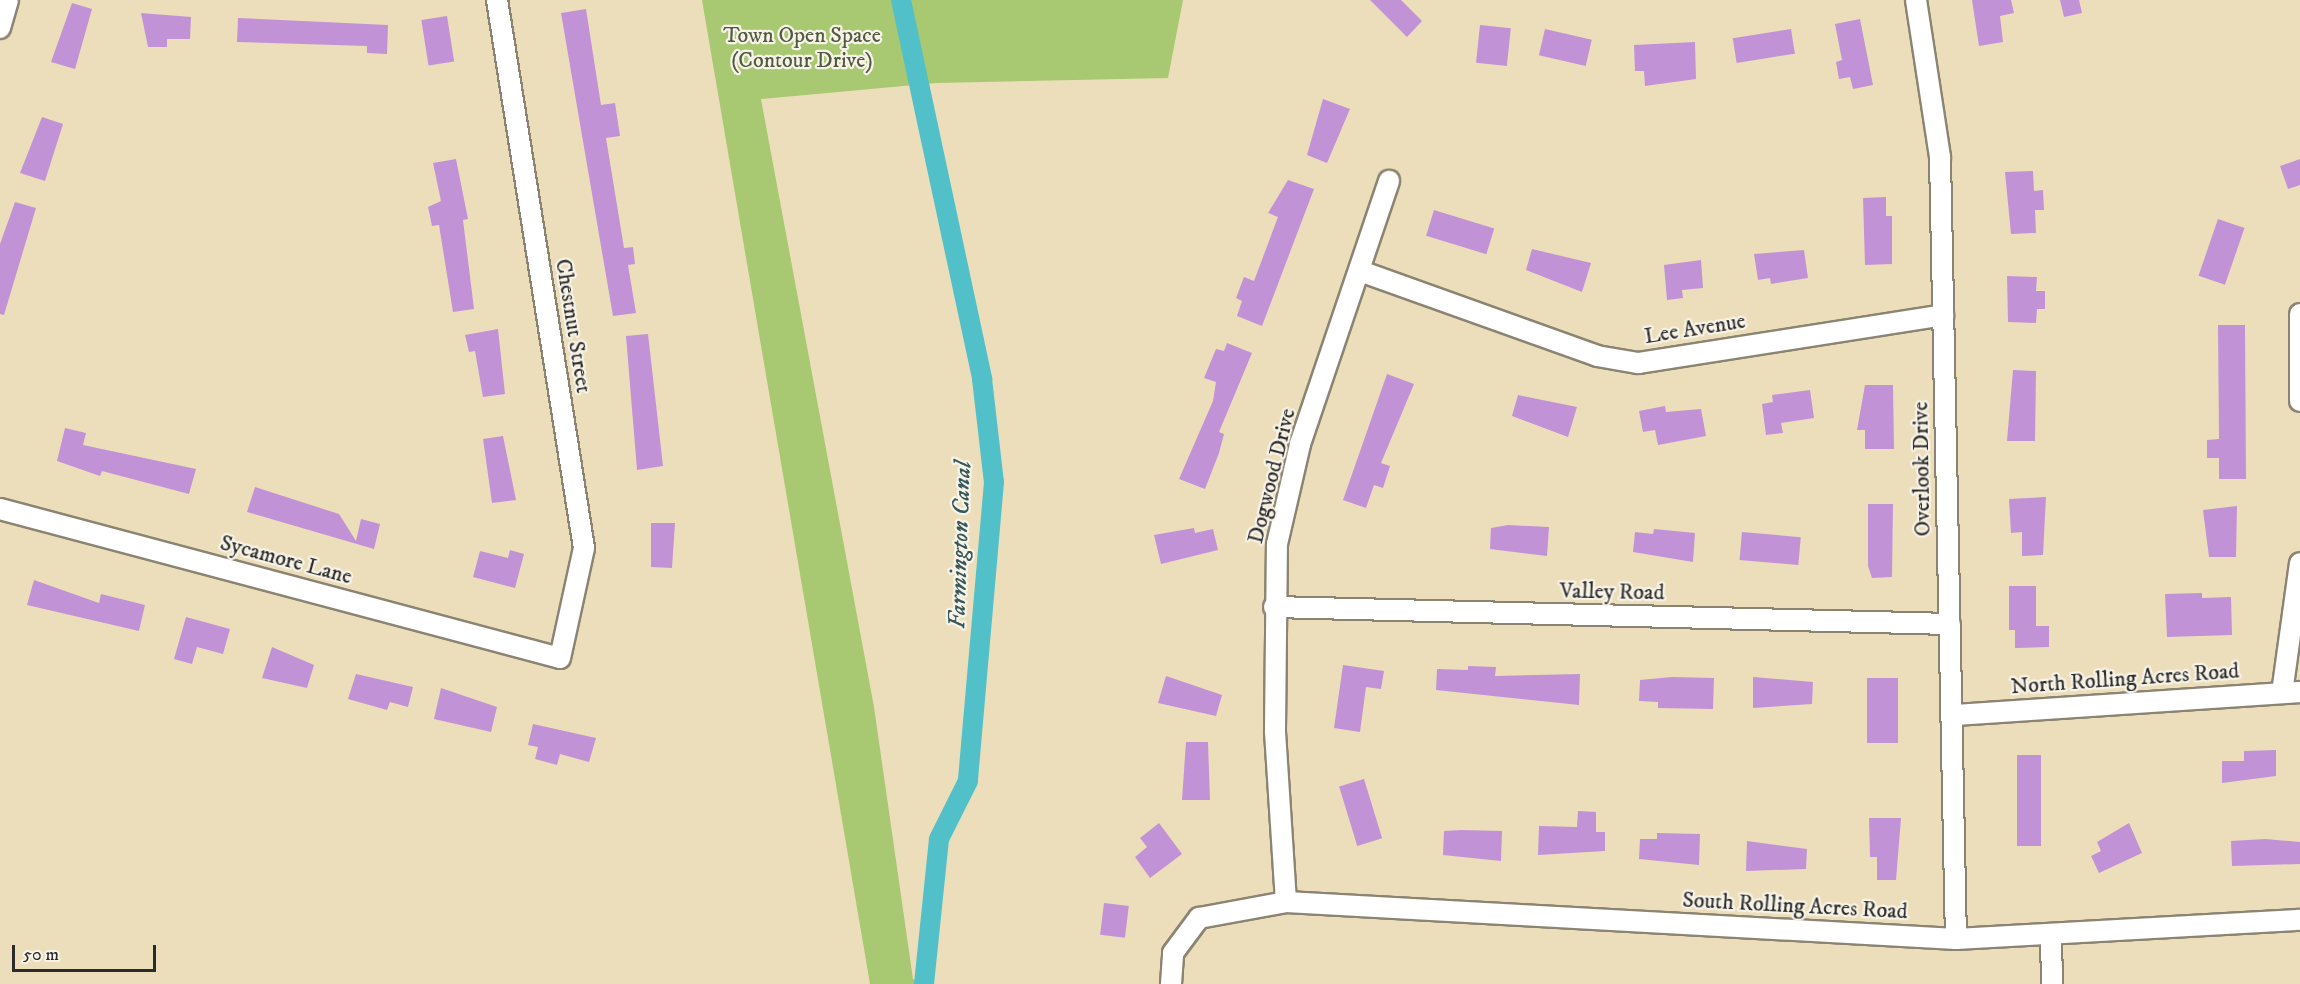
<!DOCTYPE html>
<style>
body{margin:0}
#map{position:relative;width:2300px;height:984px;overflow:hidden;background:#ecdebb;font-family:"IM FELL DW Pica",serif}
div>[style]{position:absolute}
.green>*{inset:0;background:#a8c971}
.canal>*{height:20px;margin:-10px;padding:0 10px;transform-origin:10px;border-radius:10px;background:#52c0c8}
.building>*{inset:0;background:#c292d7;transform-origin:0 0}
.roads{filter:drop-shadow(2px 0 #8c8473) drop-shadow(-2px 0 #8c8473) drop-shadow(0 2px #8c8473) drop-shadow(0 -2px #8c8473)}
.minor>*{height:20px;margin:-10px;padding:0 10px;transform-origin:10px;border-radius:10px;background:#fff}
span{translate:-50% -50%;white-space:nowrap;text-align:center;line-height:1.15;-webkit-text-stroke:4.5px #f7f3e8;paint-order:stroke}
.park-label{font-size:22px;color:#505a40}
.street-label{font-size:22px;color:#2b2b2b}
.water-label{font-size:24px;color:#37585a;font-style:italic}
.scale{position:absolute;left:12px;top:945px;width:144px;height:27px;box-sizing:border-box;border:3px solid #2b2b2b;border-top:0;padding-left:8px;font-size:18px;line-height:21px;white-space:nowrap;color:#2b2b2b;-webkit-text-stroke:4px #f7f3e8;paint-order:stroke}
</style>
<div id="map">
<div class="green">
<i style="clip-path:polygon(702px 0,1183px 0,1168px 78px,936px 83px,761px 99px,874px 707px,913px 979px,926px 984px,870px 984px)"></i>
</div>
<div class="canal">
<i style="left:901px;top:0;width:388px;rotate:77.9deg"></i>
<i style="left:982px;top:379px;width:104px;rotate:83.4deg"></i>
<i style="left:994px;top:482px;width:300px;rotate:95deg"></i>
<i style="left:968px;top:781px;width:65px;rotate:116.6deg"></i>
<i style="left:939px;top:839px;width:146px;rotate:95.9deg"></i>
</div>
<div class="building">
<i style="clip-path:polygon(1370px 0,1401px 0,1422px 21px,1407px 37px)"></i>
<i style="clip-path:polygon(1972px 0,2011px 0,2014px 13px,2000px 16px,2003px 42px,1979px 46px)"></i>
<i style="clip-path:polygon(2060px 0,2079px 0,2082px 13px,2064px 17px)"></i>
<i style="clip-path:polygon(72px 3px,92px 9px,75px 69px,51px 62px)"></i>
<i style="clip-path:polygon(586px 9px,601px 105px,615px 103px,620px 136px,606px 138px,624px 248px,633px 247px,635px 264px,628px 265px,636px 313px,613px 316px,561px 13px)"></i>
<i style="clip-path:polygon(141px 13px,191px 17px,190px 39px,167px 39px,167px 47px,148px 47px)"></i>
<i style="left:447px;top:16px;width:46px;height:26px;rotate:81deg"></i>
<i style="clip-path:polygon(238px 18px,388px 25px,387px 54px,367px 53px,367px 46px,237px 42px)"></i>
<i style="clip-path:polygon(1860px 19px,1873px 85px,1853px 89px,1850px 77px,1839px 79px,1836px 62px,1842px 60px,1835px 24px)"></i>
<i style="left:1480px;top:25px;width:31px;height:38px;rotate:6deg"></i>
<i style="left:1545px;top:29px;width:48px;height:27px;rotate:13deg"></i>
<i style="left:1791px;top:29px;width:25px;height:59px;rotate:81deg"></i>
<i style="clip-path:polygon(1695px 42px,1696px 79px,1645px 86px,1644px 71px,1635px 71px,1634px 45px)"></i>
<i style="clip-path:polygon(1323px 99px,1350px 109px,1327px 163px,1307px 155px)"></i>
<i style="clip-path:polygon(42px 117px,63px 124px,45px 181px,20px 173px)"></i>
<i style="clip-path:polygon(456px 159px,468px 219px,463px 220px,474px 309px,453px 312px,439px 225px,432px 226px,428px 207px,441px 201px,433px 163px)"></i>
<i style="clip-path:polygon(2300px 159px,2300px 185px,2288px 189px,2280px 166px)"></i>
<i style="clip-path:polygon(2033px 171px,2034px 191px,2043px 190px,2044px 210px,2035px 210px,2036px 233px,2011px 234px,2005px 172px)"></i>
<i style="clip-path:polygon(1288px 180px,1314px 189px,1262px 326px,1237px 316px,1242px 301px,1236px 298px,1244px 277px,1254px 281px,1278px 217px,1268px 213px)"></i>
<i style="clip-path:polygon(1886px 197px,1886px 216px,1892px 216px,1892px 264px,1865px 265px,1863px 198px)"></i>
<i style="clip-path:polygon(15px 202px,36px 208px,4px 315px,0 314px,0 244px)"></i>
<i style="left:1434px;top:210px;width:63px;height:27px;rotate:17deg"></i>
<i style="left:2218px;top:219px;width:28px;height:60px;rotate:19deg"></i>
<i style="clip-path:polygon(1532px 249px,1591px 263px,1582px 292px,1526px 270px)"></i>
<i style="clip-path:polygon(1804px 250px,1808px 278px,1771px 284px,1770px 278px,1758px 280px,1754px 254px)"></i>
<i style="clip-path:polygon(1701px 260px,1703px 288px,1682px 290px,1683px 298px,1667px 300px,1664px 265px)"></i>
<i style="clip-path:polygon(2007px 276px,2037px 277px,2036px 291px,2045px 291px,2045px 309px,2037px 309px,2036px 323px,2008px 322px)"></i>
<i style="clip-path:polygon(2218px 325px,2245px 325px,2246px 479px,2219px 479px,2219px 458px,2207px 458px,2207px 440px,2219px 439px)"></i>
<i style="clip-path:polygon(498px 329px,505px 394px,483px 397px,475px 351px,469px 352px,465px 335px)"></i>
<i style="clip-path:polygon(648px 334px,663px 466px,637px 470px,626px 336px)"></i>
<i style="clip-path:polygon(1227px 343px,1252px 353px,1219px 432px,1224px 434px,1219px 453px,1205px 489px,1179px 479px,1213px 401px,1216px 382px,1204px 378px,1216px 349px,1224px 351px)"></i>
<i style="clip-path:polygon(2013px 370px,2036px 371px,2035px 441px,2007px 441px)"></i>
<i style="clip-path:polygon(1387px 374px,1414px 384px,1381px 463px,1390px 466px,1383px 488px,1374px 485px,1366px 508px,1343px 500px)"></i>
<i style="clip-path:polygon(1865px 385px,1893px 385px,1894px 449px,1865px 449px,1865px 430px,1857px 430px)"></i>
<i style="clip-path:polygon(1810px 390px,1814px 418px,1781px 423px,1783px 433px,1766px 435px,1762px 404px,1773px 402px,1772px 395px)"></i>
<i style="clip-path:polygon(1518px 395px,1577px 407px,1568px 437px,1512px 416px)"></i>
<i style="clip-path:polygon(1665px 406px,1666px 412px,1701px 409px,1706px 436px,1658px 445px,1655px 430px,1643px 432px,1639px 411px)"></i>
<i style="clip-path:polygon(65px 428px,86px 433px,83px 445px,196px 469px,189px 494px,102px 471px,100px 476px,57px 461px)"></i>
<i style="clip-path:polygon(503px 436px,516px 500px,492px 503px,483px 439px)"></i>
<i style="clip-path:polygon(255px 487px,339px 514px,356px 541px,361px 519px,380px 524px,374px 549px,247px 512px)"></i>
<i style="clip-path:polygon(2046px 497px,2043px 555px,2022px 556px,2022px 532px,2011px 533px,2009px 499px)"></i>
<i style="clip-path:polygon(1868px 504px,1893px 504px,1892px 577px,1872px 578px,1868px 566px)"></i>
<i style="clip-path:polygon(2237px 506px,2236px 557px,2209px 557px,2203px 510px)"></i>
<i style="clip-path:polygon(651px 523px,675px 523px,672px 568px,651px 567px)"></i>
<i style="clip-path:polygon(1508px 525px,1549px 527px,1547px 556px,1490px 549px,1491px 528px)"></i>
<i style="clip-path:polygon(1194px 528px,1195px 533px,1213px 529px,1218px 550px,1161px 564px,1154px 535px)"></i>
<i style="clip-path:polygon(1654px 529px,1695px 533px,1693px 562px,1633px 552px,1635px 532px,1653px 534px)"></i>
<i style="left:1742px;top:532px;width:59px;height:28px;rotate:5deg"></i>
<i style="clip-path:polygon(510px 550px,524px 554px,515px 588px,473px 577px,480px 551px,508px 558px)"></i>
<i style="clip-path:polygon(34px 580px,99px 603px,101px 594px,145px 605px,139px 631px,27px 605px)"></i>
<i style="clip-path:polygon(2009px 586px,2036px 586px,2036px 626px,2049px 626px,2049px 647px,2015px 648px,2015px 630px,2009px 630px)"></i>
<i style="clip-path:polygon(2202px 593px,2202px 598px,2231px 597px,2232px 635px,2167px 637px,2165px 594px)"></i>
<i style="clip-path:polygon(186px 617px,230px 629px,223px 654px,197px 647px,192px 664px,174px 659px)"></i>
<i style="clip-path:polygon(272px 647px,314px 665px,307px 688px,262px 678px)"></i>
<i style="clip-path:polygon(1343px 665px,1384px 671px,1381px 689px,1366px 687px,1360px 732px,1334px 728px)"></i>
<i style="clip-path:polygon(1468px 666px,1496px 667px,1495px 676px,1580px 674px,1579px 705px,1436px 690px,1437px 669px,1468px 670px)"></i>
<i style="clip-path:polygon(356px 674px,413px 687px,408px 707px,390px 702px,387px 710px,348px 699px)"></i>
<i style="clip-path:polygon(1166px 676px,1222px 695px,1216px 716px,1158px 703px)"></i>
<i style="clip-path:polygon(1672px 677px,1714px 678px,1713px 709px,1658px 708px,1658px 702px,1639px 701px,1640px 680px)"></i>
<i style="clip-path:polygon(1753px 677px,1813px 682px,1812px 704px,1753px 708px)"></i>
<i style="left:1867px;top:678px;width:31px;height:65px"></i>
<i style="clip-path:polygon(441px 688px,497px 707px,491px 732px,434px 719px)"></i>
<i style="clip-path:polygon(533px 724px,596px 738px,589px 762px,560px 754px,557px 765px,535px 759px,538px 747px,528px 745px)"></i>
<i style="clip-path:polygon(1186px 742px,1208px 742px,1210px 800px,1182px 800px)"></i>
<i style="clip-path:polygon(2276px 750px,2276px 776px,2222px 783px,2222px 761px,2244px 761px,2244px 751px)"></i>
<i style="left:2017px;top:755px;width:24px;height:91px"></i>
<i style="left:1364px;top:779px;width:62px;height:26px;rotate:73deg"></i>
<i style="clip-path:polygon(1578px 811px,1596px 812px,1596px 832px,1605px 832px,1605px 851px,1538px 855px,1539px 826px,1577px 827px)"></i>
<i style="clip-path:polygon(1869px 818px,1901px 818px,1896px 880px,1877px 880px,1877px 857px,1870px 857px)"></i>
<i style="clip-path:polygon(1159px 823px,1182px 854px,1150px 878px,1135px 857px,1147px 847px,1140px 838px)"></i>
<i style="clip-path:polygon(2129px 823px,2142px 853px,2099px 873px,2091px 856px,2101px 851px,2097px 842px)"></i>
<i style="clip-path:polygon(1461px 830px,1502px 831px,1501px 861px,1443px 855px,1444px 831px)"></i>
<i style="clip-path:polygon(1657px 833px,1700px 834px,1699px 865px,1639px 859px,1640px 839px,1657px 839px)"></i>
<i style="clip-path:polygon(2265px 839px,2300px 842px,2300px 864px,2232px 866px,2231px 841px)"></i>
<i style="clip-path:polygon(1747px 841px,1807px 849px,1806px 869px,1746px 871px)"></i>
<i style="left:1104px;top:903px;width:25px;height:32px;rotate:7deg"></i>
</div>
<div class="roads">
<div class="minor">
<i style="left:1916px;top:0;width:159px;rotate:81.3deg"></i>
<i style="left:1940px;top:157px;width:782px;rotate:88.83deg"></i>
<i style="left:0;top:28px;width:29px;rotate:-74deg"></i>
<i style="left:1360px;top:271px;width:252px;rotate:19.7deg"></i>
<i style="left:1597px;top:356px;width:42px;rotate:9.7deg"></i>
<i style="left:1638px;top:363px;width:309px;rotate:-8.9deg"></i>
<i style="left:2300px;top:314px;width:87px;rotate:90deg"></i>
<i style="left:0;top:509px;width:579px;rotate:14.9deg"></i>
<i style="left:560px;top:658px;width:113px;rotate:-77.7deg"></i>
<i style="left:584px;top:548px;width:555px;rotate:-99.02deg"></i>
<i style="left:1274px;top:607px;width:676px;rotate:1.44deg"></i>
<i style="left:2282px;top:693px;width:131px;rotate:-82.1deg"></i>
<i style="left:1954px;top:715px;width:347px;rotate:-3.8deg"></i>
<i style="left:1286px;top:902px;width:172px;rotate:-93.7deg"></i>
<i style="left:1275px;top:730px;width:186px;rotate:-89.4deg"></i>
<i style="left:1277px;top:544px;width:103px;rotate:-77deg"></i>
<i style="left:1300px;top:444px;width:278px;rotate:-71.3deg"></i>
<i style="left:2051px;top:936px;width:48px;rotate:88.8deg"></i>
<i style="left:1171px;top:984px;width:31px;rotate:-86deg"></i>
<i style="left:1173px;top:953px;width:44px;rotate:-53.4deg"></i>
<i style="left:1199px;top:918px;width:88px;rotate:-10.4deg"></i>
<i style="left:1286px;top:902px;width:671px;rotate:3.16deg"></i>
<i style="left:1956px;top:939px;width:345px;rotate:-3.2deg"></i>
</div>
</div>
<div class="park-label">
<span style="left:802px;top:48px">Town Open Space<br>(Contour Drive)</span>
</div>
<div class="street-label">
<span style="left:573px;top:326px;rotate:81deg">Chestnut Street</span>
<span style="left:1695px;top:329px;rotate:-9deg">Lee Avenue</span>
<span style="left:1922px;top:469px;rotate:-91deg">Overlook Drive</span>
<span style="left:1272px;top:476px;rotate:-76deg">Dogwood Drive</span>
<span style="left:286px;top:560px;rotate:15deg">Sycamore Lane</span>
<span style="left:1612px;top:592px;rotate:1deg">Valley Road</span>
<span style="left:2125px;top:679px;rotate:-4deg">North Rolling Acres Road</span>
<span style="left:1795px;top:906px;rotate:3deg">South Rolling Acres Road</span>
</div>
<div class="water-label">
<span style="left:961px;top:545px;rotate:-88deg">Farmington Canal</span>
</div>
<div class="scale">50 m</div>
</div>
